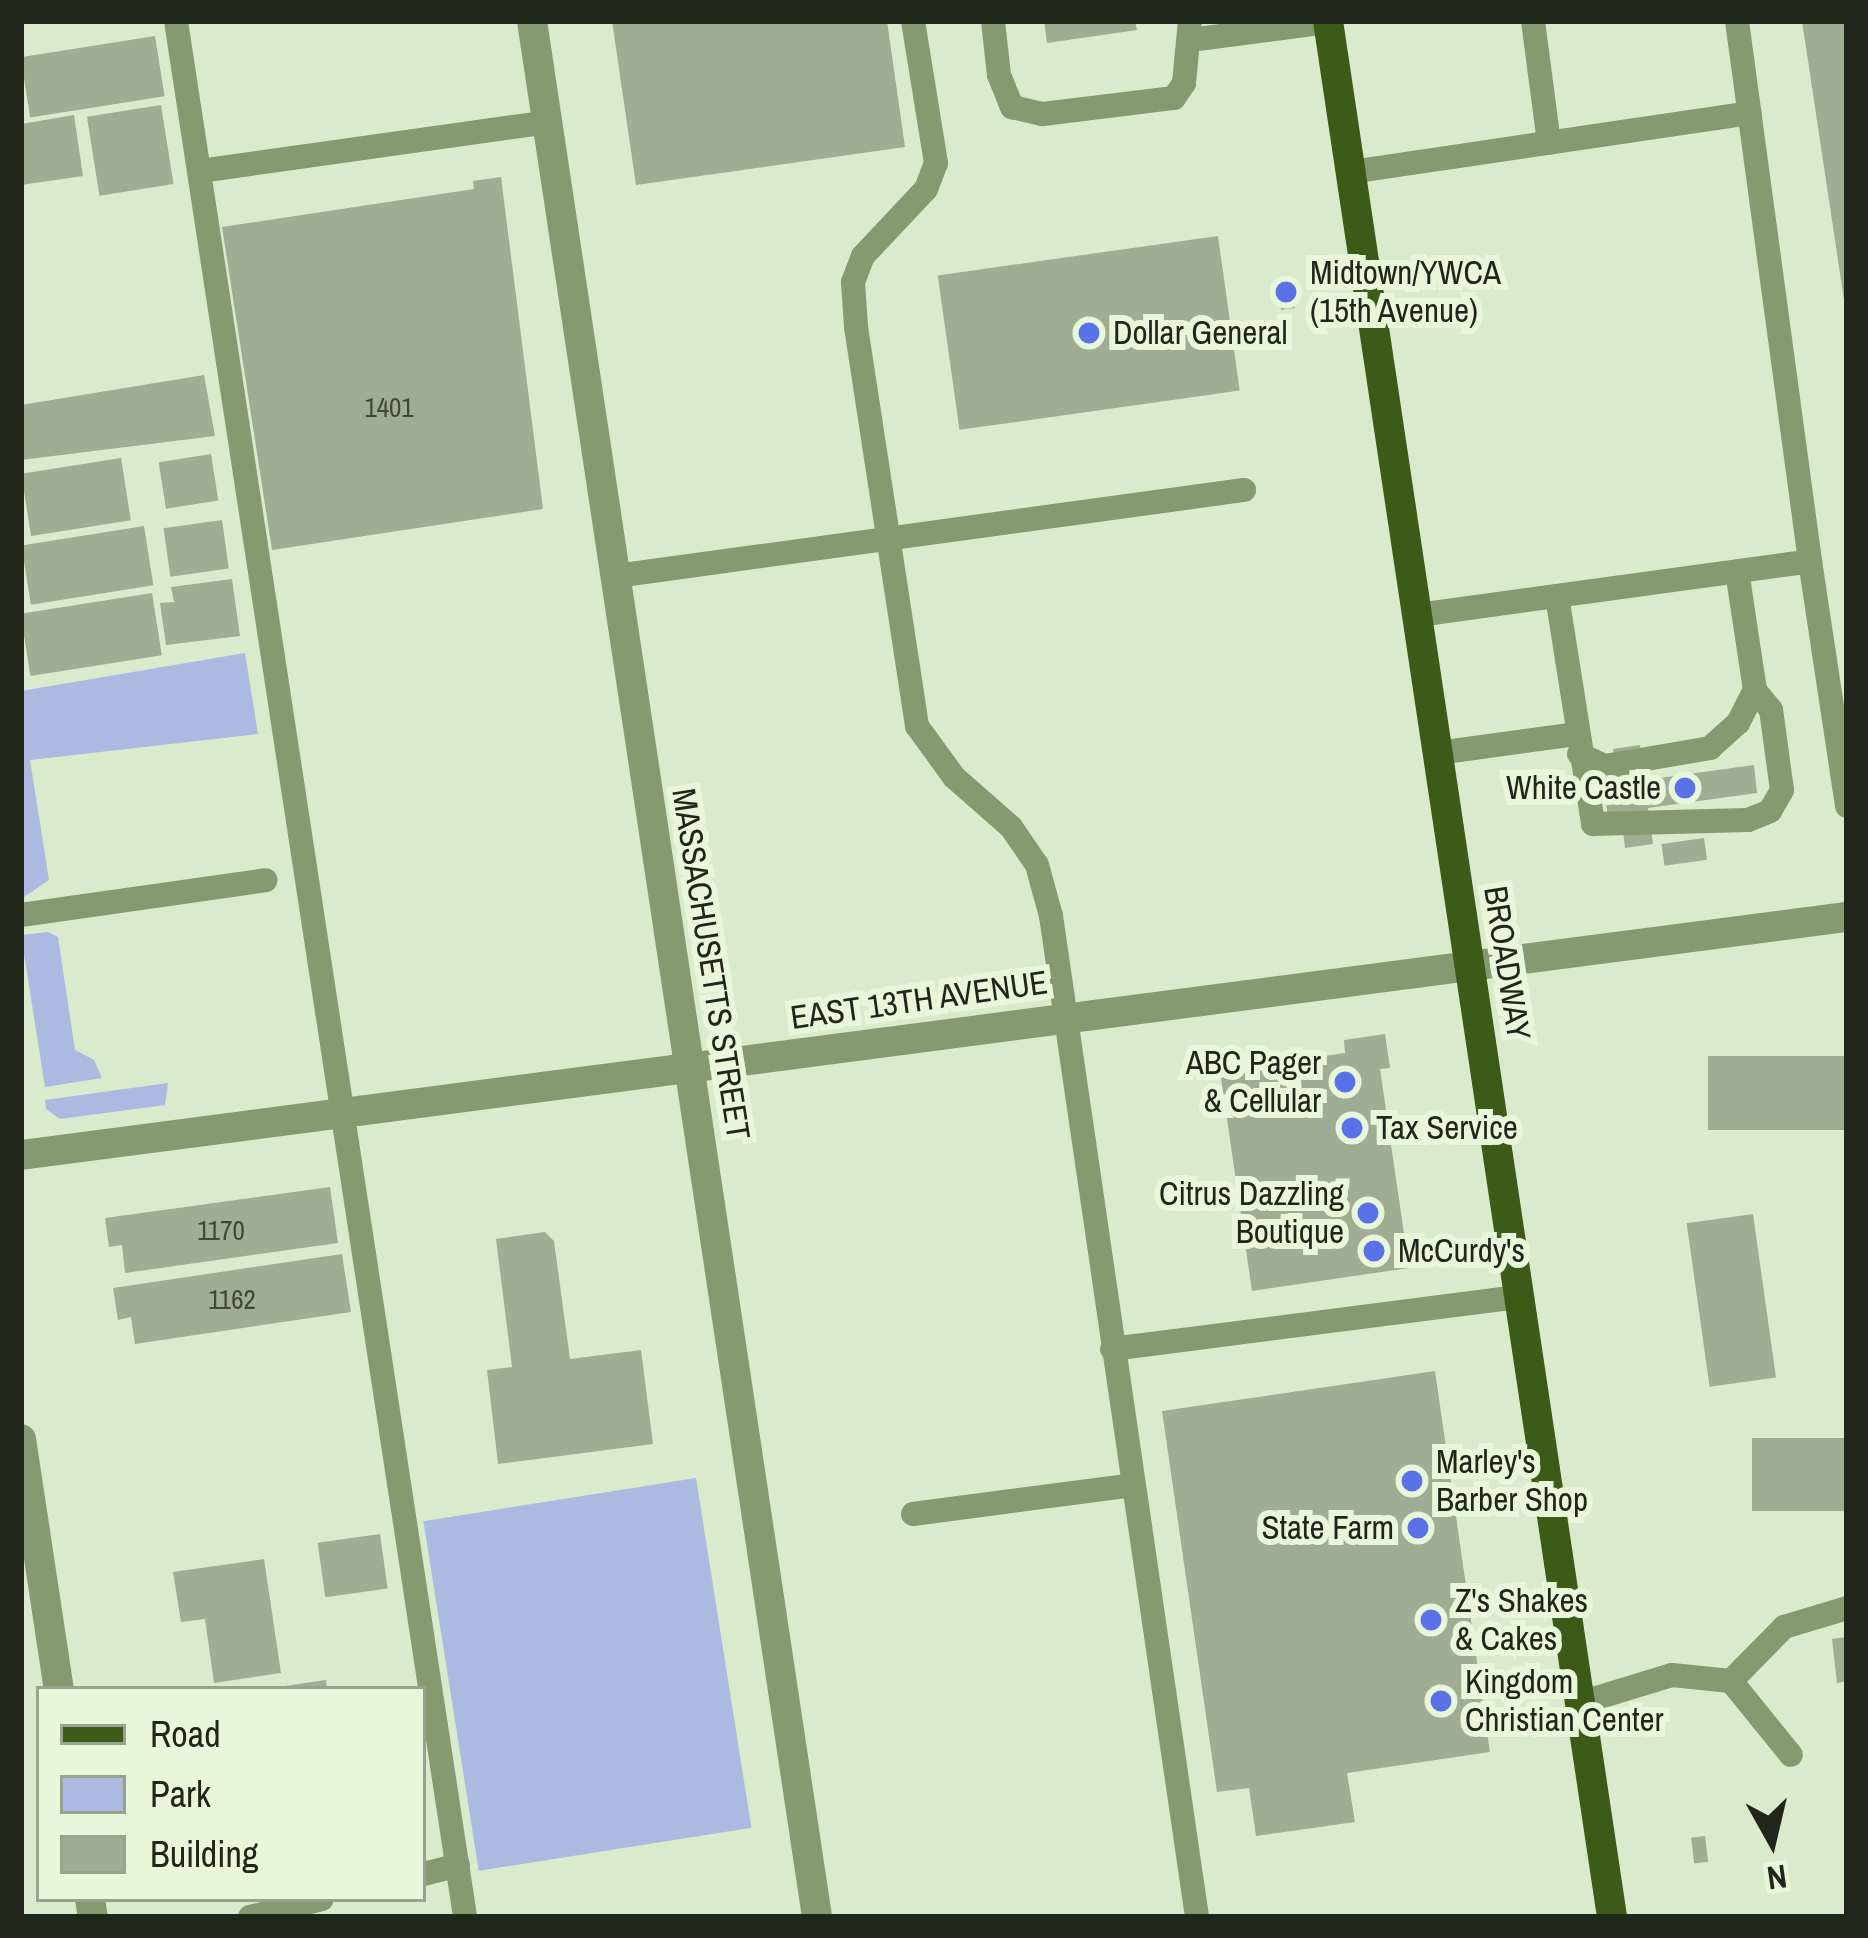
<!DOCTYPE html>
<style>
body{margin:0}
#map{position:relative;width:1868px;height:1938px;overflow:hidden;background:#daeacc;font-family:"Archivo Narrow",sans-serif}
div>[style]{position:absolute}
.green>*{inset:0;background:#acb9e1;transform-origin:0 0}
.building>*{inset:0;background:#9fae92;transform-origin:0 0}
.service>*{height:24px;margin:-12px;padding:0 12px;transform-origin:12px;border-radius:12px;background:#859a70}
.minor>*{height:30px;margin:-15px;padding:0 15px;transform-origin:15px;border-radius:15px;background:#859a70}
.primary>*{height:30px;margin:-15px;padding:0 15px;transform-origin:15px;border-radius:15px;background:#3d5a18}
.dots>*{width:33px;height:33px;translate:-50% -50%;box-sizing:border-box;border:6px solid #e8f7d9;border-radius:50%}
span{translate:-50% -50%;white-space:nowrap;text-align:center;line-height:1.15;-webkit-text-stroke:12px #e8f7d9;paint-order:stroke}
.number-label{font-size:27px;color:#404839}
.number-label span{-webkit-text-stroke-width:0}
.poi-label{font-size:33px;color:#21261b}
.left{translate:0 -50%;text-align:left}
.right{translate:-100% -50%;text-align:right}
.street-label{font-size:33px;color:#21261b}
.frame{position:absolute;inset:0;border:24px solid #21261b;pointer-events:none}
.legend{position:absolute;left:36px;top:1686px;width:390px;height:216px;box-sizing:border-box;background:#e8f7d9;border:3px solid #98a38d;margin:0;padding:15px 21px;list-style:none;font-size:36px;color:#21261b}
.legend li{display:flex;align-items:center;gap:24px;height:60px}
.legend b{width:60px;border:3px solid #98a38d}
.north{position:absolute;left:1712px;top:1782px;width:120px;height:120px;-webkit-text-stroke:9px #e8f7d9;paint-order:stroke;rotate:172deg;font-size:33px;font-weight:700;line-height:48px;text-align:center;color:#21261b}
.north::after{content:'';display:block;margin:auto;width:42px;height:54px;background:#21261b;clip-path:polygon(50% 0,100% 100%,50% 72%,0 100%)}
</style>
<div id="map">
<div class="green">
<i style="clip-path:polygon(245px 653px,258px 734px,30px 760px,49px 880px,21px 899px,21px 691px)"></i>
<i style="clip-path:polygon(48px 932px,58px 937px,75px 1050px,94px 1060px,102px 1078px,45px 1087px,21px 935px)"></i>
<i style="clip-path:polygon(168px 1083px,165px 1105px,60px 1119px,46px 1109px,45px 1100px)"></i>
<i style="left:696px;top:1478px;width:354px;height:276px;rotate:81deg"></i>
</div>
<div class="building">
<i style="clip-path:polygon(612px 21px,887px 21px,905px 147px,636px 185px)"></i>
<i style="clip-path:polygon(1044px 21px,1135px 21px,1137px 30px,1047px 43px)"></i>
<i style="clip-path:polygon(1802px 21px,1847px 21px,1847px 300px,1844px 300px)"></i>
<i style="left:155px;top:36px;width:61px;height:136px;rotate:81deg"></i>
<i style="left:161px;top:105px;width:80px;height:75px;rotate:81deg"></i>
<i style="clip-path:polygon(74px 115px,83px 176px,21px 185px,21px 124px)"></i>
<i style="clip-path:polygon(501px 177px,543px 509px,272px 550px,222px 227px,474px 189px,473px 181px)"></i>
<i style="left:1218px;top:236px;width:156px;height:283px;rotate:82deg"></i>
<i style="left:1291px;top:283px;width:25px;height:14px;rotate:81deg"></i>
<i style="clip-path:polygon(204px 375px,215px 436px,21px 460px,21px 405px)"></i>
<i style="left:211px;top:454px;width:47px;height:53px;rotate:81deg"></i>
<i style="left:121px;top:458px;width:63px;height:101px;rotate:81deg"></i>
<i style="left:222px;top:520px;width:49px;height:59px;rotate:82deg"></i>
<i style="left:144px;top:526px;width:60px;height:124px;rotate:81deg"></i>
<i style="clip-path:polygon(232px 579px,240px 636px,166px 645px,160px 603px,174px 602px,171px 587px)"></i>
<i style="left:152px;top:593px;width:63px;height:133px;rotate:81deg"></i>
<i style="clip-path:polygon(1640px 745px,1645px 780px,1754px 765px,1757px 793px,1648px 808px,1653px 844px,1625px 848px,1622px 822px,1609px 824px,1602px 775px,1616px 773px,1613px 749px)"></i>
<i style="left:1704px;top:838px;width:22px;height:43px;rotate:82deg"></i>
<i style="clip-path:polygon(1385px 1034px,1390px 1068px,1380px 1069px,1409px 1268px,1252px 1291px,1220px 1071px,1345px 1053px,1344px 1040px)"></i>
<i style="left:1847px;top:1056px;width:74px;height:139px;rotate:90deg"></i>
<i style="clip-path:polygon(330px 1187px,338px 1243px,125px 1273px,122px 1245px,109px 1247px,105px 1218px)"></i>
<i style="left:1753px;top:1214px;width:165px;height:67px;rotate:82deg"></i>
<i style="clip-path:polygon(545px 1232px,554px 1241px,570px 1359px,641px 1350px,653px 1444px,498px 1464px,487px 1370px,512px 1367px,496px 1239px)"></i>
<i style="clip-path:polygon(342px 1254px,351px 1312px,135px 1344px,131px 1317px,118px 1320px,113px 1288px)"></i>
<i style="clip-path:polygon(1435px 1371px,1490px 1752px,1347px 1773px,1355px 1822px,1256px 1836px,1249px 1788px,1217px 1792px,1162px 1411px)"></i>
<i style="left:1847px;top:1438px;width:73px;height:95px;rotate:90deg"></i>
<i style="left:380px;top:1534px;width:55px;height:63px;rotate:82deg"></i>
<i style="clip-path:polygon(264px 1559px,281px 1673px,214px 1683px,205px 1619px,181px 1622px,173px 1572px)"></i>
<i style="clip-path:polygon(1847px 1637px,1847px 1681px,1837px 1683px,1832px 1639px)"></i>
<i style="clip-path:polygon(326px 1680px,327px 1689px,285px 1689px,285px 1686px)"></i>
<i style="left:1705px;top:1836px;width:26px;height:14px;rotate:83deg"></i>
</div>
<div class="service">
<i style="left:176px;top:21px;width:1918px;rotate:81.33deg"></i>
<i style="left:913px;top:21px;width:144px;rotate:80.8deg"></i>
<i style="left:936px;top:163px;width:28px;rotate:111deg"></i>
<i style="left:926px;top:189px;width:92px;rotate:133.2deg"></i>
<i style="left:863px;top:256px;width:28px;rotate:111deg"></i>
<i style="left:853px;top:282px;width:45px;rotate:86.2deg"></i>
<i style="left:856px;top:327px;width:404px;rotate:81.3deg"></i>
<i style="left:917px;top:726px;width:63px;rotate:54deg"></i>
<i style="left:954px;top:777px;width:76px;rotate:41.3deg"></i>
<i style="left:1011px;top:827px;width:46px;rotate:55.6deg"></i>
<i style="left:1037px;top:865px;width:53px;rotate:74.6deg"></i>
<i style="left:1051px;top:916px;width:1012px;rotate:81.7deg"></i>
<i style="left:993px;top:21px;width:54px;rotate:83.7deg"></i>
<i style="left:999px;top:75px;width:35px;rotate:68deg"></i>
<i style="left:1012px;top:107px;width:32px;rotate:13deg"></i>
<i style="left:1043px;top:114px;width:132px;rotate:-7deg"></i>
<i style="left:1174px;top:98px;width:18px;rotate:-56deg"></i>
<i style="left:1184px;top:83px;width:62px;rotate:-84.5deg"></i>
<i style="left:1533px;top:21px;width:123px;rotate:82.5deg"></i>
<i style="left:1737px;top:21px;width:545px;rotate:82.3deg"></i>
<i style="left:1190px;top:40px;width:139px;rotate:-7.4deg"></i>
<i style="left:200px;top:171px;width:350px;rotate:-8deg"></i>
<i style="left:1351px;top:172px;width:403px;rotate:-8.4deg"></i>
<i style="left:616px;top:576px;width:634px;rotate:-7.8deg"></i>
<i style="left:1557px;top:596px;width:231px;rotate:81deg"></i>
<i style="left:1593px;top:824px;width:155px;rotate:-1.5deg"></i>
<i style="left:1748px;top:820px;width:24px;rotate:-22deg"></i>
<i style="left:1770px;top:811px;width:24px;rotate:-60deg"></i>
<i style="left:1782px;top:790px;width:81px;rotate:-97.8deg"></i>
<i style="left:1771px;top:710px;width:26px;rotate:-129deg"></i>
<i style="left:1755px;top:690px;width:120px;rotate:-98.6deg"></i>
<i style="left:1418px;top:615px;width:396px;rotate:-7.8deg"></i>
<i style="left:1810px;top:561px;width:248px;rotate:81.4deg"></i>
<i style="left:1438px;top:753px;width:139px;rotate:-7.8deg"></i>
<i style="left:1579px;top:754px;width:29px;rotate:25deg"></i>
<i style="left:1605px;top:766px;width:107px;rotate:-9.7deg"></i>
<i style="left:1710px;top:748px;width:38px;rotate:-42deg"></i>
<i style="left:1738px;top:723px;width:37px;rotate:-63deg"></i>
<i style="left:21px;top:915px;width:247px;rotate:-8.1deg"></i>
<i style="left:1112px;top:1349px;width:411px;rotate:-7.3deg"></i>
<i style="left:913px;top:1514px;width:222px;rotate:-7.5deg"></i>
<i style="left:1731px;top:1681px;width:76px;rotate:-45.5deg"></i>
<i style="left:1784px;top:1627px;width:66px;rotate:-16.8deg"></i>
<i style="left:1580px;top:1703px;width:96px;rotate:-16.9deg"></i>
<i style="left:1672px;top:1675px;width:59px;rotate:5.8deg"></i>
<i style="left:1731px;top:1681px;width:95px;rotate:51deg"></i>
<i style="left:423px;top:1874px;width:36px;rotate:-14deg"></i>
<i style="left:250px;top:1917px;width:74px;rotate:-14deg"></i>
</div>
<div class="minor">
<i style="left:532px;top:21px;width:1917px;rotate:81.45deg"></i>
<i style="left:21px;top:1155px;width:1841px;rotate:-7.43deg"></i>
<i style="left:21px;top:1439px;width:253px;rotate:81.4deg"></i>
<i style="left:90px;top:1899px;width:18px;rotate:81deg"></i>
</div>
<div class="primary">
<i style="left:1328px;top:21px;width:1917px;rotate:81.48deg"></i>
</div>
<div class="dots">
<i style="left:1286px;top:292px;background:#5a72e8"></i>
<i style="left:1089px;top:333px;background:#5a72e8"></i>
<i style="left:1685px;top:788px;background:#5a72e8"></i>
<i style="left:1345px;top:1082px;background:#5a72e8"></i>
<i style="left:1352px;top:1128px;background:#5a72e8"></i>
<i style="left:1368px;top:1213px;background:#5a72e8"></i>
<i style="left:1374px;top:1251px;background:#5a72e8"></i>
<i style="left:1412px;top:1481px;background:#5a72e8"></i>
<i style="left:1418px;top:1528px;background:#5a72e8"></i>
<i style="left:1431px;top:1620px;background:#5a72e8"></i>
<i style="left:1441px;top:1701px;background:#5a72e8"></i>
</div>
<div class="number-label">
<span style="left:389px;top:408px">1401</span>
<span style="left:221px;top:1231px">1170</span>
<span style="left:232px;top:1300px">1162</span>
</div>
<div class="poi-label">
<span class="left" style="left:1310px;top:292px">Midtown/YWCA<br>(15th Avenue)</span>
<span class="left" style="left:1113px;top:333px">Dollar General</span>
<span class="right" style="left:1661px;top:788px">White Castle</span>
<span class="right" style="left:1321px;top:1082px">ABC Pager<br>&amp; Cellular</span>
<span class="left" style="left:1376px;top:1128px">Tax Service</span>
<span class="right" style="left:1344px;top:1213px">Citrus Dazzling<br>Boutique</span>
<span class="left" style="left:1398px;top:1251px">McCurdy's</span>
<span class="left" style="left:1436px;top:1481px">Marley's<br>Barber Shop</span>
<span class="right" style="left:1394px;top:1528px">State Farm</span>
<span class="left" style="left:1455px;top:1620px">Z's Shakes<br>&amp; Cakes</span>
<span class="left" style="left:1465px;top:1701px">Kingdom<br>Christian Center</span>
</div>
<div class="street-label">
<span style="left:1507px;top:963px;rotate:81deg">BROADWAY</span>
<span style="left:711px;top:964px;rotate:81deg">MASSACHUSETTS STREET</span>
<span style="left:919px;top:1000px;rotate:-8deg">EAST 13TH AVENUE</span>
</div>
<div class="frame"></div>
<ul class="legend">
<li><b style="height:15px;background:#3d5a18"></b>Road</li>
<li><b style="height:33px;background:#acb9e1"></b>Park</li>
<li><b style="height:33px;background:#9fae92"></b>Building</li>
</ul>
<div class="north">N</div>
</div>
